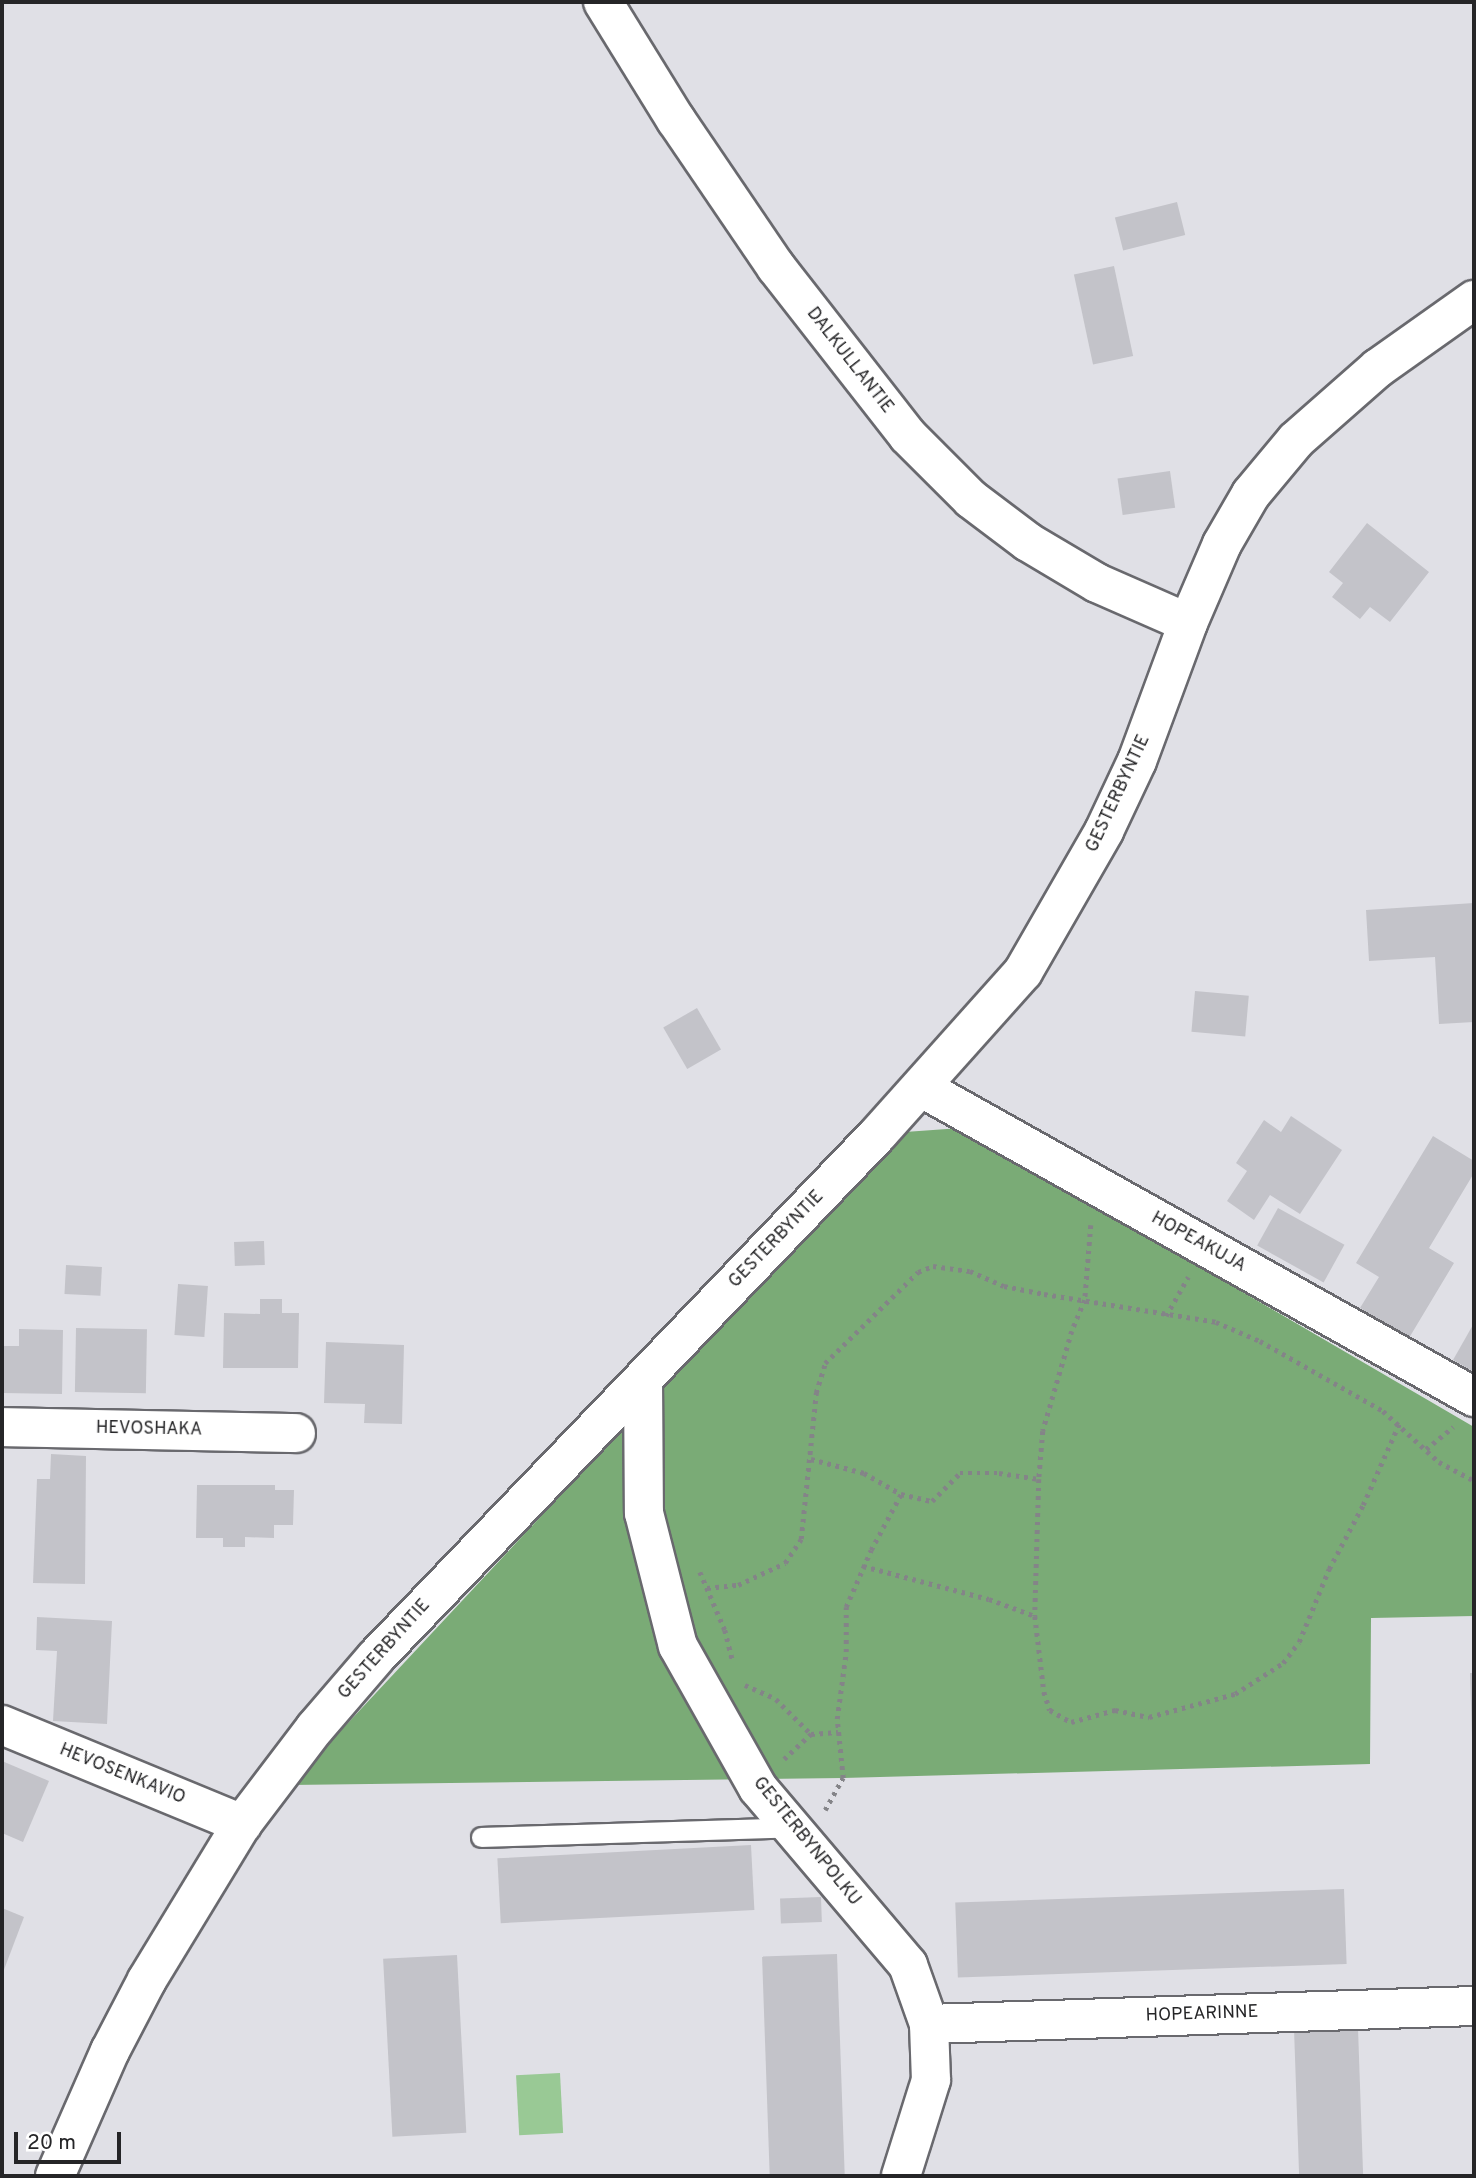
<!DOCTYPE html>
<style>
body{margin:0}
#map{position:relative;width:1476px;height:2178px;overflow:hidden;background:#e0e0e6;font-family:Overpass,sans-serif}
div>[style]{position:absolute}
.green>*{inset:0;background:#99c995;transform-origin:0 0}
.forest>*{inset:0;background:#7aab76}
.building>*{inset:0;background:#c3c3c9;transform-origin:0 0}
.path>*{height:4.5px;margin-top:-2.25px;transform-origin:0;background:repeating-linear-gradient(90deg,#848488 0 3.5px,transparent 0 8.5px)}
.roads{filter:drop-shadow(2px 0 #69696e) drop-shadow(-2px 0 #69696e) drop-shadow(0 2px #69696e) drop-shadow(0 -2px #69696e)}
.lane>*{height:19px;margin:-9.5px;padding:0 9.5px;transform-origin:9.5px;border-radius:9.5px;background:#fff}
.street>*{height:38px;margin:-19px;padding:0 19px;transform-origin:19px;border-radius:19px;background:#fff}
.secondary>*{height:38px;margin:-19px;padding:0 19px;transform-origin:19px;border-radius:19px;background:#fff}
span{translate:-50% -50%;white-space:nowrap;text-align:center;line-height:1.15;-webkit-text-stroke:7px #fff;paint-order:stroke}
.street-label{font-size:18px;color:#252527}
.frame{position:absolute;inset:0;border:4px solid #252527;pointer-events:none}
.scale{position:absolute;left:14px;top:2132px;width:107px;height:32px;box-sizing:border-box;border:4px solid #252527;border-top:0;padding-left:9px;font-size:21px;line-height:24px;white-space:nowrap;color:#252527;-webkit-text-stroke:5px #fff;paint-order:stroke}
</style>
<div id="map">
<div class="green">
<i style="left:560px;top:2073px;width:60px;height:44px;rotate:87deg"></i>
</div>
<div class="forest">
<i style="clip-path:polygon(961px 1128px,1474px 1427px,1474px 1616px,1371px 1618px,1370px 1764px,843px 1778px,290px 1785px,658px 1391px,905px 1132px)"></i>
</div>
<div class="building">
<i style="left:1177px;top:202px;width:34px;height:64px;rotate:76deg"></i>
<i style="left:1114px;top:266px;width:92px;height:41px;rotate:78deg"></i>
<i style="left:1170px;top:471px;width:37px;height:53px;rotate:82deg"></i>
<i style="clip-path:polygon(1367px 523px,1429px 572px,1390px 622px,1370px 607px,1360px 619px,1332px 597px,1343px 583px,1329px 572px)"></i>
<i style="clip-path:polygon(1474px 903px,1474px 1022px,1439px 1024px,1435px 957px,1369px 961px,1366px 910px)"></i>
<i style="left:1195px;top:991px;width:54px;height:41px;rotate:5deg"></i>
<i style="left:697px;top:1008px;width:48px;height:39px;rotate:60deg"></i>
<i style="clip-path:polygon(1291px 1116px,1342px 1150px,1300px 1214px,1270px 1195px,1254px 1220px,1227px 1201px,1247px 1171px,1236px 1163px,1264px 1120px,1281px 1132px)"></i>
<i style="clip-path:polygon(1433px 1136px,1474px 1161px,1474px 1173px,1429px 1248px,1454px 1263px,1409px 1338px,1360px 1308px,1379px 1277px,1356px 1263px)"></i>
<i style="left:1278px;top:1208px;width:76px;height:43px;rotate:29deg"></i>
<i style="left:264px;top:1241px;width:24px;height:30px;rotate:88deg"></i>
<i style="left:66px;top:1265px;width:36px;height:29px;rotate:3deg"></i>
<i style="left:178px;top:1284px;width:30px;height:51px;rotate:4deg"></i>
<i style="clip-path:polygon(260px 1299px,282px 1299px,282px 1313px,299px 1313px,298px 1368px,223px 1368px,224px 1313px,260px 1314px)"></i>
<i style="clip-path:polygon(1474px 1323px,1474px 1372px,1453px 1360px)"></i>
<i style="left:76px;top:1328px;width:71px;height:64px;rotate:1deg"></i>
<i style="clip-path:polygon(19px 1329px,63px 1330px,62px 1394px,2px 1393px,2px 1346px,19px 1346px)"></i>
<i style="clip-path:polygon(326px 1342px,404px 1345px,402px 1424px,364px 1423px,365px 1404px,324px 1403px)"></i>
<i style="clip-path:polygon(51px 1454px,86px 1456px,85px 1584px,33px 1583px,37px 1479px,50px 1479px)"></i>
<i style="clip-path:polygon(197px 1485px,275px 1485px,275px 1490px,294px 1490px,293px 1525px,274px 1525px,274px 1538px,245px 1537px,245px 1547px,223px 1547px,223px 1538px,196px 1538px)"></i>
<i style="clip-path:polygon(37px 1617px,112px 1621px,107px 1724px,53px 1721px,57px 1651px,36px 1650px)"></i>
<i style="clip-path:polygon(1470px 1673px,1474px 1673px,1474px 1738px,1472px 1738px)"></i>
<i style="clip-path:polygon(2px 1761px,49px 1781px,23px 1842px,2px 1833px)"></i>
<i style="left:751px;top:1845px;width:65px;height:254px;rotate:87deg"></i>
<i style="left:1344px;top:1889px;width:75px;height:389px;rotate:88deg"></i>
<i style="left:821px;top:1897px;width:25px;height:41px;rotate:88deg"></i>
<i style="clip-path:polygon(2px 1908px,24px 1917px,2px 1975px)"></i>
<i style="left:837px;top:1954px;width:222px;height:75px;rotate:88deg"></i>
<i style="left:457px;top:1955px;width:178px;height:74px;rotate:87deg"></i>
<i style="left:1358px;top:2028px;width:148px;height:64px;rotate:88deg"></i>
</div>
<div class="path">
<i style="left:1091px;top:1225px;width:75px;rotate:94.6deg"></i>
<i style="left:1085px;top:1300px;width:34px;rotate:113deg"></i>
<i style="left:1072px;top:1331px;width:104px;rotate:106.2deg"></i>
<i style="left:1043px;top:1431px;width:48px;rotate:94.8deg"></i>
<i style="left:1039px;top:1479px;width:137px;rotate:91.7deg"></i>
<i style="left:1035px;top:1616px;width:77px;rotate:83.2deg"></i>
<i style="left:1044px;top:1692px;width:19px;rotate:72deg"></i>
<i style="left:1050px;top:1710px;width:24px;rotate:30deg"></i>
<i style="left:1071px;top:1722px;width:46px;rotate:-15.3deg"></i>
<i style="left:1115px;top:1710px;width:35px;rotate:12deg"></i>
<i style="left:1149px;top:1717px;width:89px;rotate:-15deg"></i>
<i style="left:1235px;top:1694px;width:57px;rotate:-32.9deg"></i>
<i style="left:1283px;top:1663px;width:26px;rotate:-53deg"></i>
<i style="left:1299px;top:1642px;width:79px;rotate:-67.7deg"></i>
<i style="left:1329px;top:1569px;width:72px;rotate:-62deg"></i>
<i style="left:1363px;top:1505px;width:89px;rotate:-66deg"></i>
<i style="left:1166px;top:1316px;width:45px;rotate:-60.6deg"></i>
<i style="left:1426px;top:1449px;width:35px;rotate:-39deg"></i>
<i style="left:811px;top:1459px;width:55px;rotate:14.8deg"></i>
<i style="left:864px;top:1473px;width:43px;rotate:29.6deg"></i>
<i style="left:901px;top:1494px;width:32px;rotate:13deg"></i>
<i style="left:932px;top:1501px;width:40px;rotate:-45deg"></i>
<i style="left:960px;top:1473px;width:39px"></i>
<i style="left:999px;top:1473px;width:40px;rotate:8.5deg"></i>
<i style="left:863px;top:1566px;width:130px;rotate:14.7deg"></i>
<i style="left:989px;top:1599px;width:49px;rotate:20.3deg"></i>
<i style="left:700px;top:1572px;width:63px;rotate:66.7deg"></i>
<i style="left:725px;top:1630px;width:33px;rotate:76deg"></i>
<i style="left:707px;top:1588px;width:31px;rotate:-6deg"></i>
<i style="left:738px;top:1585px;width:52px;rotate:-25.1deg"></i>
<i style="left:785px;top:1563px;width:29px;rotate:-56deg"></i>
<i style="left:801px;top:1539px;width:147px;rotate:-84.1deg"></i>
<i style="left:816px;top:1393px;width:31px;rotate:-73deg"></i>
<i style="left:825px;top:1363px;width:130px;rotate:-44.4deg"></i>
<i style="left:918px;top:1272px;width:16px;rotate:-22deg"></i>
<i style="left:933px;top:1266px;width:37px;rotate:8deg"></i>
<i style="left:970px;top:1271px;width:37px;rotate:24deg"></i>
<i style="left:1004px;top:1286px;width:41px;rotate:11.3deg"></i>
<i style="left:1044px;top:1294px;width:174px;rotate:9.2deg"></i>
<i style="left:1216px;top:1322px;width:48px;rotate:23.4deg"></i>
<i style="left:1260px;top:1341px;width:142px;rotate:29.6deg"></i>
<i style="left:1383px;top:1411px;width:76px;rotate:42.3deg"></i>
<i style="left:1439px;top:1462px;width:40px;rotate:28deg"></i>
<i style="left:745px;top:1685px;width:34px;rotate:24deg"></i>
<i style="left:776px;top:1699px;width:49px;rotate:45deg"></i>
<i style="left:811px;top:1734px;width:27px;rotate:-4deg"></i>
<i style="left:784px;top:1759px;width:37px;rotate:-43deg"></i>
<i style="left:825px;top:1810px;width:37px;rotate:-61deg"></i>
<i style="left:843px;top:1778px;width:59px;rotate:-95.8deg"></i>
<i style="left:837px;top:1719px;width:68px;rotate:-82.3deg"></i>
<i style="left:846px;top:1652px;width:45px;rotate:-90deg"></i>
<i style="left:846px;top:1607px;width:62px;rotate:-66.3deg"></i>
<i style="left:871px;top:1550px;width:64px;rotate:-61.8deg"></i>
</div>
<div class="roads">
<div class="lane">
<i style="left:481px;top:1837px;width:312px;rotate:-1.8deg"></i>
</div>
<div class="street">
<i style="left:603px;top:2px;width:139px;rotate:58.3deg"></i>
<i style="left:676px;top:120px;width:178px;rotate:55.8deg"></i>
<i style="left:776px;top:267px;width:214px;rotate:52deg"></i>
<i style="left:908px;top:436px;width:89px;rotate:45deg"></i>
<i style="left:971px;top:499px;width:71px;rotate:37deg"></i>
<i style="left:1028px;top:542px;width:80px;rotate:30.7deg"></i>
<i style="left:1097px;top:583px;width:99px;rotate:23.7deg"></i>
<i style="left:922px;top:1088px;width:633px;rotate:29.24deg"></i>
<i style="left:643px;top:1380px;width:133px;rotate:89.6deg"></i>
<i style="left:644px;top:1513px;width:137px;rotate:75.7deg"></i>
<i style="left:678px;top:1646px;width:163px;rotate:60.6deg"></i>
<i style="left:758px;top:1788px;width:232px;rotate:49.7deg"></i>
<i style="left:908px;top:1965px;width:63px;rotate:70.4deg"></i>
<i style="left:929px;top:2024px;width:56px;rotate:88deg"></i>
<i style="left:931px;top:2080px;width:101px;rotate:107.4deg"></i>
<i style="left:2px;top:1427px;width:294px;rotate:1.2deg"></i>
<i style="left:2px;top:1725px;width:260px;rotate:22.4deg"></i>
<i style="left:929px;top:2024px;width:545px;rotate:-1.89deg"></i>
</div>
<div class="secondary">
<i style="left:55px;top:2176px;width:137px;rotate:-66.3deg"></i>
<i style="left:110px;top:2051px;width:80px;rotate:-62.5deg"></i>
<i style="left:147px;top:1980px;width:183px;rotate:-58.7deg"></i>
<i style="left:242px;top:1824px;width:121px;rotate:-52.8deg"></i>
<i style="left:315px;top:1728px;width:94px;rotate:-49.3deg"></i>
<i style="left:376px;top:1657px;width:726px;rotate:-46.17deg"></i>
<i style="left:879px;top:1133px;width:216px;rotate:-48.2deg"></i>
<i style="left:1023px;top:972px;width:163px;rotate:-60.1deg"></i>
<i style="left:1104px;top:831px;width:77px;rotate:-64.8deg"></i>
<i style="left:1137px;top:761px;width:147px;rotate:-69.7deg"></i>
<i style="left:1188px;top:623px;width:86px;rotate:-66.7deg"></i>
<i style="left:1222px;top:544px;width:58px;rotate:-59.9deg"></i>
<i style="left:1251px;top:494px;width:70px;rotate:-50.2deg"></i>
<i style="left:1296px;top:440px;width:109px;rotate:-41.3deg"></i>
<i style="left:1378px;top:368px;width:118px;rotate:-35.3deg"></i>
</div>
</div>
<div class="street-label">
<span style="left:849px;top:361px;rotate:52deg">DALKULLANTIE</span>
<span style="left:1119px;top:794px;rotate:-65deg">GESTERBYNTIE</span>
<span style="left:777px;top:1240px;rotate:-46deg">GESTERBYNTIE</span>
<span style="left:1198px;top:1243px;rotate:29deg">HOPEAKUJA</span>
<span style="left:149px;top:1430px;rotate:1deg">HEVOSHAKA</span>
<span style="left:385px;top:1650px;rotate:-48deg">GESTERBYNTIE</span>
<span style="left:122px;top:1775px;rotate:22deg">HEVOSENKAVIO</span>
<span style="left:806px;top:1842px;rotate:51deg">GESTERBYNPOLKU</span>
<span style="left:1202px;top:2015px;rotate:-2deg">HOPEARINNE</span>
</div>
<div class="frame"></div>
<div class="scale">20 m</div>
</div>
